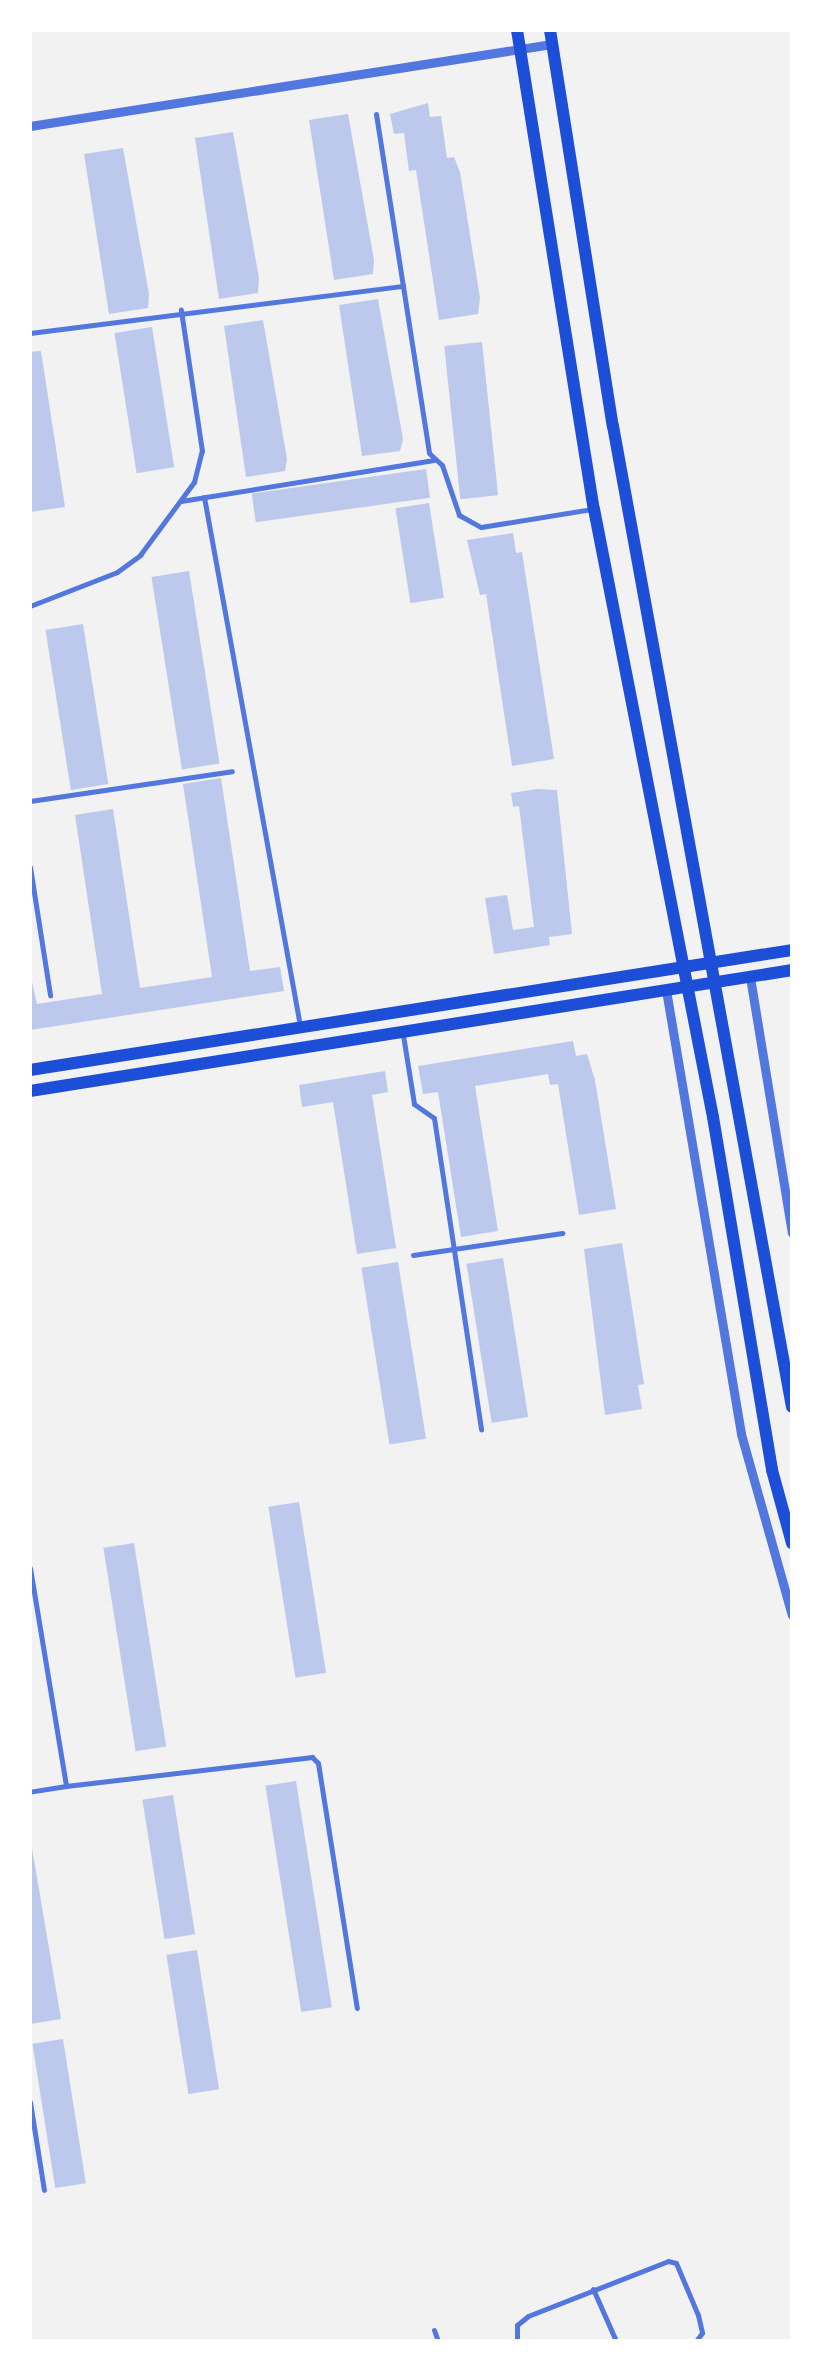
<!DOCTYPE html>
<style>
body{margin:0}
#map{position:relative;width:822px;height:2371px;overflow:hidden;background:#f2f2f2;font-family:"Archivo Narrow",sans-serif}
div>[style]{position:absolute}
.building>*{inset:0;background:#bdc9ec;transform-origin:0 0}
.service>*{height:5px;margin:-2.5px;padding:0 2.5px;transform-origin:2.5px;border-radius:2.5px;background:#5277de}
.minor>*{height:9px;margin:-4.5px;padding:0 4.5px;transform-origin:4.5px;border-radius:4.5px;background:#5277de}
.secondary>*{height:12px;margin:-6px;padding:0 6px;transform-origin:6px;border-radius:6px;background:#1d4ed8}
span{translate:-50% -50%;white-space:nowrap;text-align:center;line-height:1.15;-webkit-text-stroke:9px #fff;paint-order:stroke}
.frame{position:absolute;inset:0;border:32px solid #fff;pointer-events:none}
</style>
<div id="map">
<div class="building">
<i style="clip-path:polygon(428px 103px,430px 117px,441px 116px,447px 158px,454px 157px,460px 172px,480px 298px,478px 314px,439px 320px,416px 170px,409px 171px,404px 133px,394px 134px,390px 114px)"></i>
<i style="clip-path:polygon(348px 114px,374px 260px,373px 274px,334px 280px,309px 120px)"></i>
<i style="clip-path:polygon(233px 132px,259px 278px,258px 293px,219px 299px,195px 138px)"></i>
<i style="clip-path:polygon(123px 148px,149px 294px,148px 308px,109px 314px,84px 154px)"></i>
<i style="clip-path:polygon(378px 299px,403px 439px,400px 451px,362px 456px,339px 305px)"></i>
<i style="clip-path:polygon(263px 320px,287px 459px,285px 471px,246px 477px,224px 326px)"></i>
<i style="left:152px;top:327px;width:142px;height:38px;rotate:81deg"></i>
<i style="left:482px;top:342px;width:154px;height:38px;rotate:84deg"></i>
<i style="clip-path:polygon(41px 351px,65px 507px,30px 512px,30px 352px)"></i>
<i style="left:426px;top:469px;width:29px;height:176px;rotate:82deg"></i>
<i style="left:429px;top:503px;width:96px;height:34px;rotate:81deg"></i>
<i style="clip-path:polygon(513px 533px,516px 553px,522px 552px,554px 759px,512px 766px,486px 594px,480px 595px,467px 540px)"></i>
<i style="left:189px;top:571px;width:195px;height:38px;rotate:81deg"></i>
<i style="left:83px;top:624px;width:162px;height:38px;rotate:81deg"></i>
<i style="clip-path:polygon(221px 778px,250px 971px,280px 967px,284px 991px,30px 1030px,30px 973px,37px 1004px,102px 994px,75px 815px,113px 809px,140px 988px,212px 977px,183px 784px)"></i>
<i style="clip-path:polygon(537px 789px,557px 790px,572px 934px,549px 937px,550px 945px,494px 954px,485px 898px,507px 895px,513px 930px,534px 927px,519px 806px,513px 807px,511px 793px)"></i>
<i style="clip-path:polygon(573px 1041px,576px 1056px,587px 1054px,595px 1080px,616px 1209px,579px 1215px,558px 1084px,550px 1085px,548px 1074px,475px 1086px,498px 1231px,461px 1237px,438px 1092px,423px 1094px,418px 1066px)"></i>
<i style="clip-path:polygon(385px 1071px,388px 1092px,372px 1095px,396px 1248px,357px 1254px,333px 1102px,302px 1107px,299px 1085px)"></i>
<i style="clip-path:polygon(622px 1243px,644px 1384px,638px 1385px,642px 1409px,605px 1415px,584px 1249px)"></i>
<i style="left:503px;top:1258px;width:161px;height:37px;rotate:81deg"></i>
<i style="left:398px;top:1262px;width:179px;height:37px;rotate:81deg"></i>
<i style="left:299px;top:1502px;width:173px;height:31px;rotate:81deg"></i>
<i style="left:134px;top:1543px;width:206px;height:31px;rotate:81deg"></i>
<i style="left:296px;top:1781px;width:229px;height:31px;rotate:81deg"></i>
<i style="left:173px;top:1795px;width:141px;height:31px;rotate:81deg"></i>
<i style="clip-path:polygon(30px 1836px,61px 2019px,30px 2024px)"></i>
<i style="left:197px;top:1950px;width:141px;height:31px;rotate:81deg"></i>
<i style="left:63px;top:2039px;width:146px;height:31px;rotate:81deg"></i>
</div>
<div class="service">
<i style="left:376px;top:114px;width:343px;rotate:81.1deg"></i>
<i style="left:429px;top:453px;width:18px;rotate:43deg"></i>
<i style="left:442px;top:465px;width:53px;rotate:71.2deg"></i>
<i style="left:459px;top:515px;width:25px;rotate:29deg"></i>
<i style="left:481px;top:527px;width:112px;rotate:-9.2deg"></i>
<i style="left:30px;top:333px;width:376px;rotate:-7.2deg"></i>
<i style="left:204px;top:497px;width:538px;rotate:79.71deg"></i>
<i style="left:181px;top:501px;width:256px;rotate:-9.2deg"></i>
<i style="left:30px;top:606px;width:93px;rotate:-21.3deg"></i>
<i style="left:117px;top:572px;width:29px;rotate:-36deg"></i>
<i style="left:140px;top:555px;width:91px;rotate:-53.5deg"></i>
<i style="left:194px;top:482px;width:32px;rotate:-76deg"></i>
<i style="left:202px;top:451px;width:143px;rotate:-98.5deg"></i>
<i style="left:30px;top:801px;width:204px;rotate:-8.4deg"></i>
<i style="left:30px;top:867px;width:130px;rotate:81.1deg"></i>
<i style="left:403px;top:1035px;width:70px;rotate:80.9deg"></i>
<i style="left:414px;top:1104px;width:24px;rotate:35deg"></i>
<i style="left:434px;top:1118px;width:315px;rotate:81.4deg"></i>
<i style="left:413px;top:1255px;width:151px;rotate:-8.4deg"></i>
<i style="left:30px;top:1568px;width:221px;rotate:80.6deg"></i>
<i style="left:66px;top:1786px;width:36px;rotate:171deg"></i>
<i style="left:66px;top:1786px;width:248px;rotate:-6.7deg"></i>
<i style="left:312px;top:1757px;width:8px;rotate:45deg"></i>
<i style="left:318px;top:1763px;width:248px;rotate:81deg"></i>
<i style="left:30px;top:2102px;width:89px;rotate:81deg"></i>
<i style="left:593px;top:2289px;width:57px;rotate:66.1deg"></i>
<i style="left:434px;top:2330px;width:12px;rotate:70deg"></i>
<i style="left:517px;top:2341px;width:16px;rotate:-90deg"></i>
<i style="left:517px;top:2325px;width:14px;rotate:-39deg"></i>
<i style="left:528px;top:2316px;width:150px;rotate:-21.4deg"></i>
<i style="left:668px;top:2261px;width:8px;rotate:14deg"></i>
<i style="left:676px;top:2263px;width:56px;rotate:67.1deg"></i>
<i style="left:698px;top:2315px;width:18px;rotate:77deg"></i>
<i style="left:702px;top:2333px;width:10px;rotate:127deg"></i>
</div>
<div class="minor">
<i style="left:30px;top:126px;width:528px;rotate:-8.93deg"></i>
<i style="left:750px;top:977px;width:259px;rotate:80.7deg"></i>
<i style="left:666px;top:990px;width:450px;rotate:80.4deg"></i>
<i style="left:741px;top:1434px;width:188px;rotate:74.3deg"></i>
</div>
<div class="secondary">
<i style="left:517px;top:30px;width:485px;rotate:80.9deg"></i>
<i style="left:594px;top:509px;width:620px;rotate:78.93deg"></i>
<i style="left:713px;top:1117px;width:358px;rotate:80.5deg"></i>
<i style="left:772px;top:1470px;width:76px;rotate:74.7deg"></i>
<i style="left:550px;top:30px;width:401px;rotate:81deg"></i>
<i style="left:613px;top:426px;width:997px;rotate:79.66deg"></i>
<i style="left:30px;top:1070px;width:771px;rotate:-8.95deg"></i>
<i style="left:30px;top:1091px;width:772px;rotate:-9.02deg"></i>
</div>
<div class="frame"></div>
</div>
